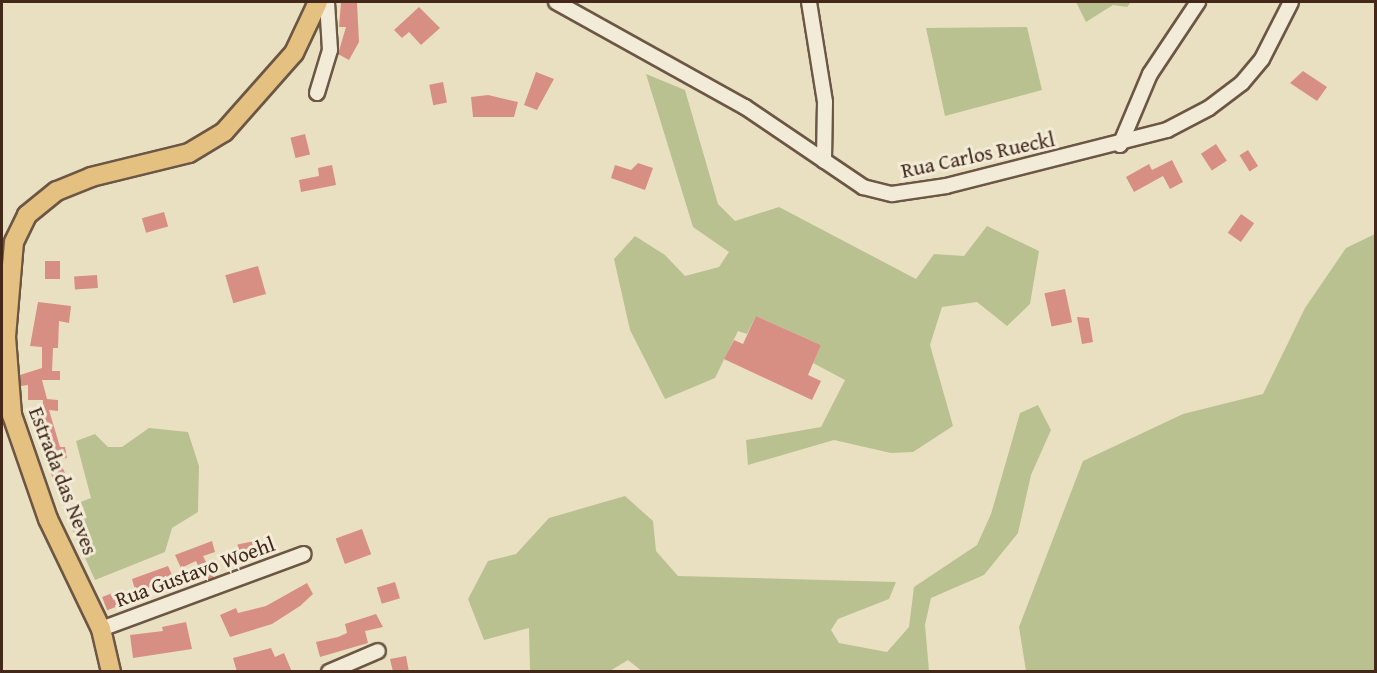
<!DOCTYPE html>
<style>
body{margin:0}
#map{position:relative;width:1377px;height:673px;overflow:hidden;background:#e9e0c2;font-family:"Gentium Book Plus",serif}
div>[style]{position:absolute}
.green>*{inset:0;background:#bac190}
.building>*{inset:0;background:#d78e83;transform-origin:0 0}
.roads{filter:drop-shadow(2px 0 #6c5644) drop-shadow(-2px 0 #6c5644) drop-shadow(0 2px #6c5644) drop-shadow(0 -2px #6c5644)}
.minor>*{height:14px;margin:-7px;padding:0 7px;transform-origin:7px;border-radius:7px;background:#f1ebd7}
.major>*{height:18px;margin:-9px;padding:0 9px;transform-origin:9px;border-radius:9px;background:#e4c081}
span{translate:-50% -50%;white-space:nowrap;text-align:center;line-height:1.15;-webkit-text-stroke:6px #f1ebd7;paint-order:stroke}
.street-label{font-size:21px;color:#43281a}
.frame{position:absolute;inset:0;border:3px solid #43281a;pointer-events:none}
</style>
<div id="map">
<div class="green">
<i style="clip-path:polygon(1076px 2px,1131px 2px,1127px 7px,1113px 5px,1086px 22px)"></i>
<i style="clip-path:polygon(1027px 27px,1042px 90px,945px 116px,926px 28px)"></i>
<i style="clip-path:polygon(646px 74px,685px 90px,718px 204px,735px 221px,779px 207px,916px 279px,934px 254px,964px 256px,987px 226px,1039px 251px,1030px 304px,1007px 326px,977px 302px,942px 307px,930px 345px,953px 426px,913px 452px,891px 453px,834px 440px,748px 465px,746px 440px,821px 427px,845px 380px,813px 363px,821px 345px,756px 316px,747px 334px,738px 331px,715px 378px,665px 399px,630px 330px,614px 259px,635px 236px,665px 255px,685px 276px,719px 267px,729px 252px,693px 227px)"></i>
<i style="clip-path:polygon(1375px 234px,1375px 671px,1026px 671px,1019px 627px,1083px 461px,1183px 414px,1263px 394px,1305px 308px,1346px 248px)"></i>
<i style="clip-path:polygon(1038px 405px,1051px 430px,1031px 475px,1018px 533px,984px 575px,931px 598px,925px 625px,929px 671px,643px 672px,628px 660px,610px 671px,530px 671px,529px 628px,484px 640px,468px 599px,488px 561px,516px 554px,549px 518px,625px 496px,653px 521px,656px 551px,678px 576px,896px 582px,889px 599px,838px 619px,831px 630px,839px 643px,887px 652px,909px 627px,914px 587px,977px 545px,991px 514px,1020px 413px)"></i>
<i style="clip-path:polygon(149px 428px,188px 432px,199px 466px,198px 512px,172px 528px,165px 552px,95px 580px,63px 509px,91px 498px,76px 441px,95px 434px,108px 447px,122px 447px)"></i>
</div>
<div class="building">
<i style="clip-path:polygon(341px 2px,357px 2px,359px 42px,349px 60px,338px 54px,346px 27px,339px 27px)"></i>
<i style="clip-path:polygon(419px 7px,440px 28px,421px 45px,409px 32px,402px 38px,394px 30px)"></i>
<i style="clip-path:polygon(1303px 71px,1327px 87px,1317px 101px,1290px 83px)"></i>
<i style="clip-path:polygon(536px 72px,554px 79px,537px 110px,524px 105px)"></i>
<i style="left:443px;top:82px;width:21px;height:14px;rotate:79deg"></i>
<i style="clip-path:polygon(488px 95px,518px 102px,514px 117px,473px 117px,471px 97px)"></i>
<i style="left:305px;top:134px;width:21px;height:15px;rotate:76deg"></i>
<i style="left:1216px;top:144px;width:20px;height:18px;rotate:57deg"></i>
<i style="left:1248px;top:150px;width:19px;height:10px;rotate:58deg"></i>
<i style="clip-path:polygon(1172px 160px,1183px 182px,1170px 189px,1163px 176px,1134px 192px,1126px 177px,1149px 164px,1152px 170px)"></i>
<i style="clip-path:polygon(638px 163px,653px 168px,645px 190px,611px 178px,615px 165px,631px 170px)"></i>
<i style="clip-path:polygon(332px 165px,336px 185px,301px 192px,299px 180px,319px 176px,318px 168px)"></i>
<i style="left:164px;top:212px;width:15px;height:23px;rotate:74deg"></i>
<i style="left:1241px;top:214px;width:16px;height:23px;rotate:35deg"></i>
<i style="left:45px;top:261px;width:15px;height:18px"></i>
<i style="left:258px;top:266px;width:29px;height:34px;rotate:74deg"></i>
<i style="left:97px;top:275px;width:13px;height:23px;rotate:86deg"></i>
<i style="left:1065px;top:289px;width:34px;height:21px;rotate:78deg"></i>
<i style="clip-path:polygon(38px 302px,71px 306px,69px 323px,59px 321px,58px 348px,53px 348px,52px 371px,60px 371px,60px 380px,42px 380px,47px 399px,58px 400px,58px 411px,49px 410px,60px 447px,65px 447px,67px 458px,59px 459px,72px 490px,60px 495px,51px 474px,41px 424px,43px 400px,28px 400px,28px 385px,21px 386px,20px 375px,42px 368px,42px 347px,30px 346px)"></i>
<i style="clip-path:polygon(756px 316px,821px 345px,808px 375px,821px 381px,812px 400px,724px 359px,734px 340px,743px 344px)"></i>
<i style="clip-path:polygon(1077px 317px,1089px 318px,1093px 342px,1082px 344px)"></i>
<i style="left:362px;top:529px;width:27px;height:28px;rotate:70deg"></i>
<i style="left:259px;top:540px;width:14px;height:22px;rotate:78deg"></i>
<i style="clip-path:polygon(212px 541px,215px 552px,203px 556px,214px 578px,205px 581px,196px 561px,181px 568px,175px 555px)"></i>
<i style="clip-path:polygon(168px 566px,173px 577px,136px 593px,132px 579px)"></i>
<i style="left:395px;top:582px;width:17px;height:19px;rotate:73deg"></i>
<i style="clip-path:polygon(307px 583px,313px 594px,300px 606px,272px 624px,230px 637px,220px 615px,236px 608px,238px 613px,266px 606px)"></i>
<i style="left:118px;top:591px;width:14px;height:17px;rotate:69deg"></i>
<i style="clip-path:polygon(376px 614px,383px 627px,365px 631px,368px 643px,320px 657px,316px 642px,338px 637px,347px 633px,345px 624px)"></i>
<i style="clip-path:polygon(186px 622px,192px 649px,133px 658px,130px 635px,163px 631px,162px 627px)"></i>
<i style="clip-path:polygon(271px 648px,275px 657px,284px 653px,292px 672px,237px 672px,233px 658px)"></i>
<i style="clip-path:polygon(406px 656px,409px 672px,393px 672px,390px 659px)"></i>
</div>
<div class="roads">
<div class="minor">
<i style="left:556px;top:2px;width:216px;rotate:29.1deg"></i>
<i style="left:745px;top:107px;width:143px;rotate:34.1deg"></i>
<i style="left:863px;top:187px;width:30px;rotate:14deg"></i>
<i style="left:892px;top:194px;width:55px;rotate:-8.4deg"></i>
<i style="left:946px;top:186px;width:228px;rotate:-14.2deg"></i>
<i style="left:1167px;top:130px;width:47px;rotate:-27.6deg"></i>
<i style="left:1209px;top:108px;width:41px;rotate:-37.1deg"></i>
<i style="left:1242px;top:83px;width:31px;rotate:-50deg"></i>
<i style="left:1262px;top:59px;width:64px;rotate:-63deg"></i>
<i style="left:809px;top:2px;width:101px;rotate:80.9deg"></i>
<i style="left:825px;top:102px;width:59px;rotate:91deg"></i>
<i style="left:317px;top:93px;width:45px;rotate:-73.2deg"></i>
<i style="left:330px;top:50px;width:48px;rotate:-93.6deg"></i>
<i style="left:1120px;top:145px;width:77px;rotate:-67.1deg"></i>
<i style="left:1150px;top:74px;width:87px;rotate:-56.3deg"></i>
<i style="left:101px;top:629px;width:216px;rotate:-20.3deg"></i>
<i style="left:329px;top:672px;width:53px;rotate:-23.2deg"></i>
</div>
<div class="major">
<i style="left:111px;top:672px;width:44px;rotate:-103.1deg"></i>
<i style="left:101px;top:629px;width:122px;rotate:-115.7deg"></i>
<i style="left:48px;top:519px;width:110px;rotate:-109.1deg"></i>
<i style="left:12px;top:415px;width:78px;rotate:-94.4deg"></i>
<i style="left:6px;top:337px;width:95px;rotate:-85.2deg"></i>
<i style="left:14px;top:242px;width:30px;rotate:-64deg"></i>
<i style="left:27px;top:215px;width:38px;rotate:-39deg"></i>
<i style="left:57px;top:191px;width:37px;rotate:-22deg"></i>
<i style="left:91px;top:177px;width:101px;rotate:-13.8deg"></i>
<i style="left:189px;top:153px;width:41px;rotate:-31deg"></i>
<i style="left:224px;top:132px;width:106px;rotate:-48.5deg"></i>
<i style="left:294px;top:53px;width:56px;rotate:-64.8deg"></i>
</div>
</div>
<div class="street-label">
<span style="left:978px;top:155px;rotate:-12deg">Rua Carlos Rueckl</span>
<span style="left:63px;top:481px;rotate:69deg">Estrada das Neves</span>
<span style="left:195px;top:572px;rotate:-20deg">Rua Gustavo Woehl</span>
</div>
<div class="frame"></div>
</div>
